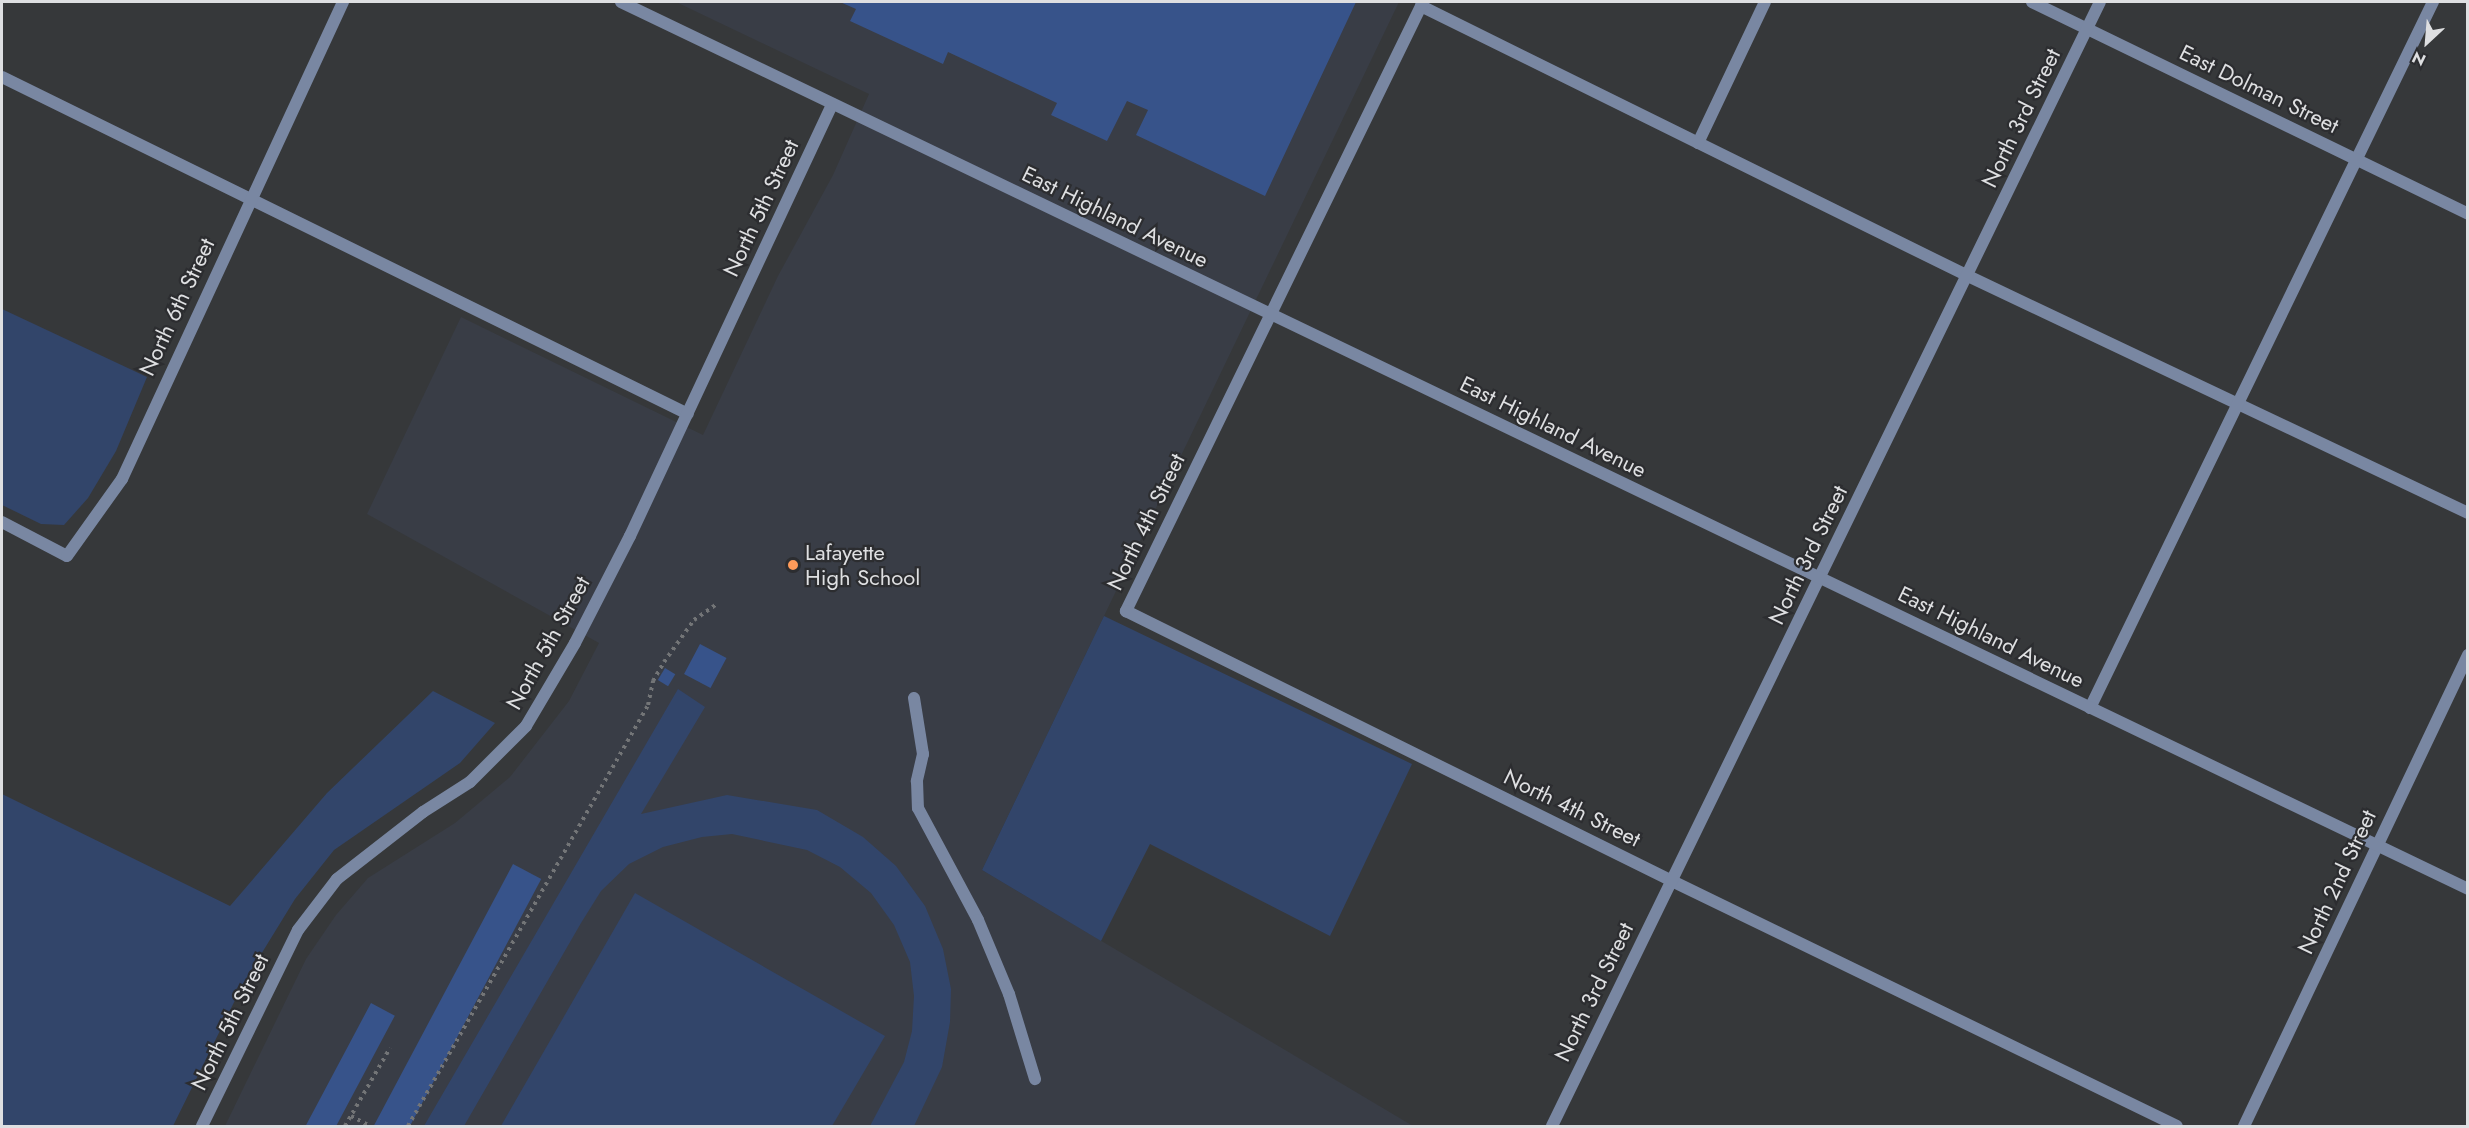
<!DOCTYPE html>
<style>
body{margin:0}
#map{position:relative;width:2469px;height:1128px;overflow:hidden;background:#36383a;font-family:Jost,sans-serif}
div>[style]{position:absolute}
.built>*{inset:0;background:#393d46}
.green>*{inset:0;background:#32456a}
.building>*{inset:0;background:#37538a;transform-origin:0 0}
.path>*{height:4px;margin-top:-2px;transform-origin:0;background:repeating-linear-gradient(90deg,#737577 0 3px,transparent 0 7.5px)}
.service>*{height:12px;margin:-6px;padding:0 6px;transform-origin:6px;border-radius:6px;background:#7987a2}
.minor>*{height:12px;margin:-6px;padding:0 6px;transform-origin:6px;border-radius:6px;background:#7987a2}
.tertiary>*{height:12px;margin:-6px;padding:0 6px;transform-origin:6px;border-radius:6px;background:#7987a2}
.dots>*{width:16px;height:16px;translate:-50% -50%;box-sizing:border-box;border:3px solid #2c2d30;border-radius:50%}
span{translate:-50% -50%;white-space:nowrap;text-align:center;line-height:1.15;-webkit-text-stroke:4.5px #2c2d30;paint-order:stroke}
.street-label{font-size:22px;color:#dedfe1}
.poi-label{font-size:22px;color:#dedfe1}
.left{translate:0 -50%;text-align:left}
.frame{position:absolute;inset:0;border:3px solid #dedfe1;pointer-events:none}
.north{position:absolute;left:2397px;top:12px;width:60px;height:60px;-webkit-text-stroke:4px #2c2d30;paint-order:stroke;rotate:206deg;font-size:16px;font-weight:700;line-height:24px;text-align:center;color:#dedfe1}
.north::after{content:'';display:block;margin:auto;width:21px;height:27px;background:#dedfe1;clip-path:polygon(50% 0,100% 100%,50% 72%,0 100%)}
</style>
<div id="map">
<div class="built">
<i style="clip-path:polygon(676px 2px,1399px 2px,982px 870px,1413px 1126px,225px 1126px,306px 959px,336px 915px,368px 878px,455px 823px,510px 777px,569px 701px,599px 643px,367px 514px,461px 317px,703px 435px,778px 276px,833px 175px,869px 94px)"></i>
</div>
<div class="green">
<i style="clip-path:polygon(2px 309px,147px 377px,116px 451px,88px 498px,64px 525px,41px 524px,2px 505px)"></i>
<i style="clip-path:polygon(1104px 616px,1412px 764px,1330px 936px,1150px 844px,1101px 941px,982px 870px)"></i>
<i style="clip-path:polygon(678px 689px,705px 707px,641px 814px,727px 795px,817px 810px,863px 837px,896px 866px,925px 906px,943px 949px,951px 989px,950px 1022px,942px 1067px,914px 1126px,870px 1126px,904px 1062px,912px 1031px,914px 996px,910px 962px,894px 925px,871px 893px,840px 867px,807px 850px,732px 834px,702px 837px,663px 847px,629px 864px,601px 891px,581px 923px,464px 1126px,424px 1126px)"></i>
<i style="clip-path:polygon(433px 691px,495px 723px,460px 763px,334px 850px,295px 899px,244px 982px,173px 1126px,2px 1126px,2px 794px,230px 906px,327px 793px)"></i>
<i style="clip-path:polygon(635px 893px,885px 1036px,832px 1126px,501px 1126px)"></i>
</div>
<div class="building">
<i style="clip-path:polygon(840px 2px,1356px 2px,1265px 196px,1136px 135px,1148px 110px,1127px 101px,1107px 141px,1051px 115px,1057px 103px,948px 52px,943px 64px,850px 21px,856px 9px)"></i>
<i style="left:700px;top:644px;width:30px;height:34px;rotate:28deg"></i>
<i style="left:665px;top:668px;width:12px;height:14px;rotate:31deg"></i>
<i style="left:513px;top:864px;width:32px;height:302px;rotate:28deg"></i>
<i style="left:371px;top:1003px;width:27px;height:141px;rotate:28deg"></i>
</div>
<div class="path">
<i style="left:351px;top:1116px;width:21px;rotate:28deg"></i>
<i style="left:345px;top:1126px;width:90px;rotate:-60deg"></i>
<i style="left:408px;top:1126px;width:485px;rotate:-60.3deg"></i>
<i style="left:648px;top:705px;width:25px;rotate:-78deg"></i>
<i style="left:653px;top:681px;width:22px;rotate:-60deg"></i>
<i style="left:664px;top:662px;width:52px;rotate:-54.5deg"></i>
<i style="left:694px;top:620px;width:29px;rotate:-35deg"></i>
</div>
<div class="service">
<i style="left:1421px;top:6px;width:610px;rotate:26.27deg"></i>
<i style="left:1968px;top:276px;width:553px;rotate:25.36deg"></i>
<i style="left:2px;top:77px;width:764px;rotate:26.16deg"></i>
<i style="left:1698px;top:143px;width:156px;rotate:-64.6deg"></i>
<i style="left:914px;top:698px;width:57px;rotate:80.9deg"></i>
<i style="left:923px;top:754px;width:28px;rotate:103deg"></i>
<i style="left:917px;top:781px;width:27px;rotate:88deg"></i>
<i style="left:918px;top:808px;width:127px;rotate:61.8deg"></i>
<i style="left:978px;top:920px;width:80px;rotate:67.3deg"></i>
<i style="left:1009px;top:994px;width:89px;rotate:73deg"></i>
<i style="left:2090px;top:708px;width:785px;rotate:-64.09deg"></i>
<i style="left:1672px;top:881px;width:561px;rotate:25.88deg"></i>
</div>
<div class="minor">
<i style="left:1423px;top:2px;width:678px;rotate:116deg"></i>
<i style="left:1126px;top:611px;width:609px;rotate:26.31deg"></i>
<i style="left:2032px;top:2px;width:485px;rotate:25.9deg"></i>
<i style="left:2px;top:522px;width:73px;rotate:27.6deg"></i>
<i style="left:67px;top:556px;width:95px;rotate:-54.5deg"></i>
<i style="left:122px;top:479px;width:526px;rotate:-65.14deg"></i>
<i style="left:202px;top:1126px;width:218px;rotate:-63.9deg"></i>
<i style="left:298px;top:930px;width:64px;rotate:-52.6deg"></i>
<i style="left:337px;top:879px;width:109px;rotate:-37.9deg"></i>
<i style="left:423px;top:812px;width:56px;rotate:-32.6deg"></i>
<i style="left:470px;top:782px;width:79px;rotate:-45deg"></i>
<i style="left:526px;top:726px;width:96px;rotate:-59.4deg"></i>
<i style="left:575px;top:643px;width:120px;rotate:-62.8deg"></i>
<i style="left:630px;top:536px;width:477px;rotate:-64.9deg"></i>
<i style="left:1552px;top:1126px;width:1250px;rotate:-64.01deg"></i>
<i style="left:2244px;top:1126px;width:522px;rotate:-64.56deg"></i>
</div>
<div class="tertiary">
<i style="left:621px;top:2px;width:2049px;rotate:25.65deg"></i>
</div>
<div class="dots">
<i style="left:793px;top:565px;background:#ff9b5a"></i>
</div>
<div class="street-label">
<span style="left:2259px;top:89px;rotate:26deg">East Dolman Street</span>
<span style="left:2021px;top:118px;rotate:-64deg">North 3rd Street</span>
<span style="left:761px;top:208px;rotate:-65deg">North 5th Street</span>
<span style="left:1115px;top:217px;rotate:26deg">East Highland Avenue</span>
<span style="left:177px;top:307px;rotate:-65deg">North 6th Street</span>
<span style="left:1553px;top:427px;rotate:26deg">East Highland Avenue</span>
<span style="left:1146px;top:522px;rotate:-64deg">North 4th Street</span>
<span style="left:1808px;top:555px;rotate:-64deg">North 3rd Street</span>
<span style="left:1991px;top:637px;rotate:26deg">East Highland Avenue</span>
<span style="left:548px;top:643px;rotate:-61deg">North 5th Street</span>
<span style="left:1572px;top:808px;rotate:26deg">North 4th Street</span>
<span style="left:2337px;top:882px;rotate:-65deg">North 2nd Street</span>
<span style="left:1594px;top:992px;rotate:-64deg">North 3rd Street</span>
<span style="left:230px;top:1022px;rotate:-64deg">North 5th Street</span>
</div>
<div class="poi-label">
<span class="left" style="left:805px;top:565px">Lafayette<br>High School</span>
</div>
<div class="frame"></div>
<div class="north">N</div>
</div>
